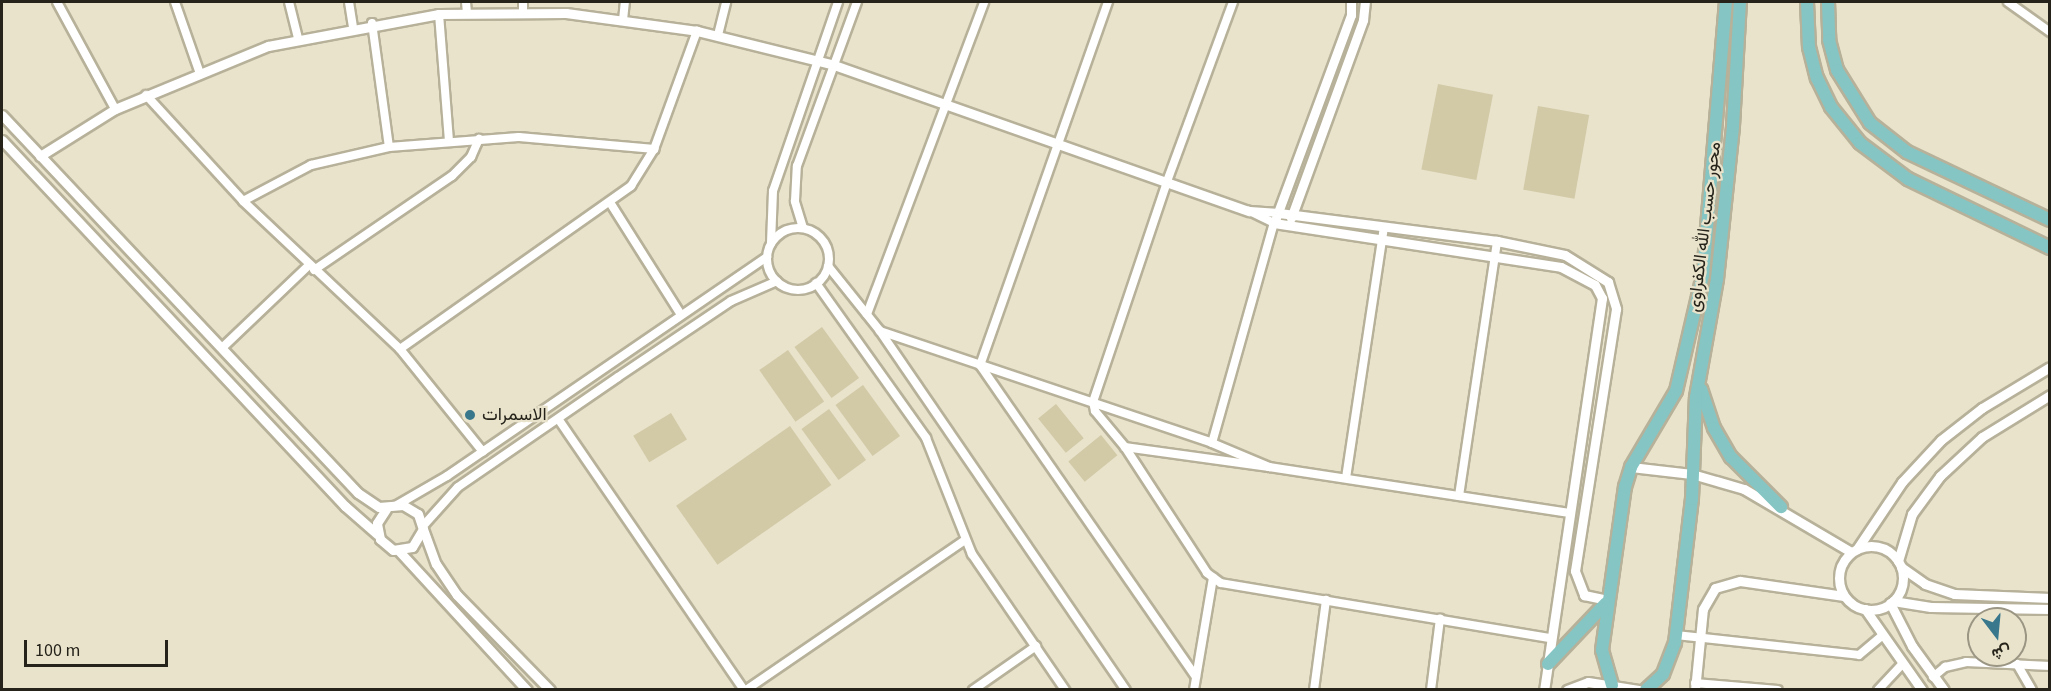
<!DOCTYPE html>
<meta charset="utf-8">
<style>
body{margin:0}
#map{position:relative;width:2051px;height:691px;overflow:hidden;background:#e9e3cb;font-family:"Source Sans 3",Vazirmatn,sans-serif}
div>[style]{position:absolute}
.green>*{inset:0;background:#d2c9a7;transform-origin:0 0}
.roads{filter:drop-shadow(2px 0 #b7b19a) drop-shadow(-2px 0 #b7b19a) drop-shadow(0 2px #b7b19a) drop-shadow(0 -2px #b7b19a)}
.minor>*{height:8px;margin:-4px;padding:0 4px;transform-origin:4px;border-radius:4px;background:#fff}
.minor>.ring{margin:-4px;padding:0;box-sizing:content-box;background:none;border:8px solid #fff;border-radius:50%}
.tertiary>*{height:9px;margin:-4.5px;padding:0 4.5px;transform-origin:4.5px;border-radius:4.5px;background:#fff}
.tertiary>.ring{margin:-4.5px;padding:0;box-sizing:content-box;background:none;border:9px solid #fff;border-radius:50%}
.primary>*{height:12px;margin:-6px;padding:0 6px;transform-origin:6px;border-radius:6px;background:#85c5c3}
.dots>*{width:16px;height:16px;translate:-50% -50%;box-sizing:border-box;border:3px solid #e9e3cb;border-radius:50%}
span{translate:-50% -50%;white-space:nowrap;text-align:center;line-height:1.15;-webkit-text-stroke:4.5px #e9e3cb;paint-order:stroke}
.street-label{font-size:18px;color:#25231a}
.poi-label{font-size:18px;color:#25231a}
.left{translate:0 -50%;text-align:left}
.frame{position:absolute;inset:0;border:3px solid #25231a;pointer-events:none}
.north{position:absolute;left:1967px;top:607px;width:60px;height:60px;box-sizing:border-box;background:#e9e3cb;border:2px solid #9b9684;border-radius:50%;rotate:164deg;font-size:16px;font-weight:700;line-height:24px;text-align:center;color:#25231a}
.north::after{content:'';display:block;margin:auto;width:21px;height:27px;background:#38778c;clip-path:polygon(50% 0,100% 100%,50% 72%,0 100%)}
.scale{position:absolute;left:24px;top:640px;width:144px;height:27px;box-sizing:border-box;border:3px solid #25231a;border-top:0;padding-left:8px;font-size:18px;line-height:21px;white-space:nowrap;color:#25231a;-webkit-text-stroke:4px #e9e3cb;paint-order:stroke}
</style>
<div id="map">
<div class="green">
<i style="left:1438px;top:84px;width:56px;height:87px;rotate:11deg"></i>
<i style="left:1538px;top:106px;width:52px;height:85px;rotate:10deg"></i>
<i style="left:822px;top:327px;width:63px;height:34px;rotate:54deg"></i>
<i style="left:788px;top:350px;width:63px;height:35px;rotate:55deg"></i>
<i style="left:863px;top:385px;width:63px;height:34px;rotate:54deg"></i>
<i style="left:1056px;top:404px;width:44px;height:23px;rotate:51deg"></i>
<i style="left:829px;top:409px;width:63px;height:34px;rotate:54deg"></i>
<i style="left:671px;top:413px;width:31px;height:44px;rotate:59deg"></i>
<i style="left:790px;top:426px;width:72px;height:139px;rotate:55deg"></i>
<i style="left:1101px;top:435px;width:26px;height:42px;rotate:51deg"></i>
</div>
<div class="roads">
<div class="minor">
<i style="left:57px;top:2px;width:122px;rotate:61.5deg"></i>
<i style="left:175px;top:2px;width:73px;rotate:70.8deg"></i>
<i style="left:289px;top:2px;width:38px;rotate:76deg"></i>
<i style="left:349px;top:2px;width:24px;rotate:81deg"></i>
<i style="left:466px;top:2px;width:11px;rotate:85deg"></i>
<i style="left:1108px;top:2px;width:385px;rotate:109.4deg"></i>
<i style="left:980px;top:365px;width:379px;rotate:55.3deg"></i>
<i style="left:1233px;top:2px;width:189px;rotate:110.2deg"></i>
<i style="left:1168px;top:179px;width:235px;rotate:108.6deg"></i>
<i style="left:1093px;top:402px;width:9px;rotate:77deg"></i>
<i style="left:1095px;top:411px;width:47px;rotate:50.2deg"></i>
<i style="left:1125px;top:447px;width:150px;rotate:56.9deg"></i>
<i style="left:1207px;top:573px;width:17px;rotate:36deg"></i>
<i style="left:1221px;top:583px;width:335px;rotate:9.5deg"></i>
<i style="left:2008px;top:2px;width:52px;rotate:35.5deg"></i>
<i style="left:523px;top:11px;width:9px;rotate:-90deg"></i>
<i style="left:439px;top:14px;width:127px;rotate:85.5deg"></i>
<i style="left:623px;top:20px;width:18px;rotate:-84deg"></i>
<i style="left:372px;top:23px;width:125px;rotate:82.2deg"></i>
<i style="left:718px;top:35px;width:34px;rotate:-76deg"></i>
<i style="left:146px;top:95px;width:144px;rotate:47.5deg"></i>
<i style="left:243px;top:201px;width:216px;rotate:43.3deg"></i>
<i style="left:400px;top:349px;width:132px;rotate:51.1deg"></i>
<i style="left:243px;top:201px;width:77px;rotate:-27.9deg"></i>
<i style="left:311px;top:165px;width:80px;rotate:-13deg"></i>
<i style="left:389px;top:147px;width:130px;rotate:-4.4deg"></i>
<i style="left:519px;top:137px;width:136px;rotate:5.1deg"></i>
<i style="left:611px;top:204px;width:129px;rotate:57.7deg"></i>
<i style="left:1250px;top:211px;width:29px;rotate:4deg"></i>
<i style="left:803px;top:228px;width:28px;rotate:-107deg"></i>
<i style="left:795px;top:201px;width:35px;rotate:-87deg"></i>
<i style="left:797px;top:166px;width:175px;rotate:-69.9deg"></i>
<i class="ring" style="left:767px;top:228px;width:54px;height:54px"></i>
<i style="left:771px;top:243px;width:52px;rotate:-87.8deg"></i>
<i style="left:773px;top:191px;width:200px;rotate:-71deg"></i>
<i style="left:828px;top:266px;width:83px;rotate:51.3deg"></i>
<i style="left:880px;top:331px;width:435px;rotate:55.6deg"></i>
<i style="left:314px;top:270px;width:167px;rotate:-34.3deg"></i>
<i style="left:452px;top:176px;width:27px;rotate:-45deg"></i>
<i style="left:471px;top:157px;width:20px;rotate:-66deg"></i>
<i style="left:816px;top:283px;width:190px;rotate:54.6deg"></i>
<i style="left:926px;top:438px;width:125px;rotate:68.4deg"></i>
<i style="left:972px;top:554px;width:165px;rotate:55.6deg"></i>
<i style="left:867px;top:314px;width:333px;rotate:-69.4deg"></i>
<i style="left:880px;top:331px;width:350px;rotate:18.6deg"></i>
<i style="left:1212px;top:443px;width:62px;rotate:22.8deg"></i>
<i style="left:1269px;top:467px;width:304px;rotate:8.7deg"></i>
<i style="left:223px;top:347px;width:119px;rotate:-43.6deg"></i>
<i style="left:400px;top:349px;width:283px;rotate:-35.2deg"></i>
<i style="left:631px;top:186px;width:44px;rotate:-58.1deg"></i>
<i style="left:654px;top:149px;width:126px;rotate:-70deg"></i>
<i style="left:559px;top:420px;width:327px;rotate:55.6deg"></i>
<i style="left:1212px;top:443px;width:229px;rotate:-74.3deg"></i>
<i style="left:1274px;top:223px;width:28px;rotate:-154deg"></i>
<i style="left:1125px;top:447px;width:145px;rotate:7.9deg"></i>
<i style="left:1346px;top:478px;width:253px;rotate:-81.4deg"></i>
<i style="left:1459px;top:496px;width:258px;rotate:-81.5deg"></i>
<i style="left:397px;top:505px;width:58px;rotate:-30.1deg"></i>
<i style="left:447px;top:476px;width:388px;rotate:-34.4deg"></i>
<i style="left:423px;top:526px;width:52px;rotate:-48.1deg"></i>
<i style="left:458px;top:487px;width:194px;rotate:-34.5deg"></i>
<i style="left:618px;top:377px;width:136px;rotate:-33.9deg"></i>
<i style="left:731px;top:301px;width:50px;rotate:-23.5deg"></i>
<i style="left:1676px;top:635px;width:184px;rotate:6.2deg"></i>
<i style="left:1859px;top:655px;width:31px;rotate:-40deg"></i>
<i style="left:2017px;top:664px;width:30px;rotate:60deg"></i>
<i style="left:1933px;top:677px;width:16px;rotate:-40deg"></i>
<i style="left:1945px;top:667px;width:22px;rotate:-13deg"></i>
<i style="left:1966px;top:662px;width:84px;rotate:2.7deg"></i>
<i style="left:1695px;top:683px;width:83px;rotate:4.8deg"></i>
<i style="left:746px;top:690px;width:265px;rotate:-34.4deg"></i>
<i style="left:973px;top:690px;width:77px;rotate:-34.9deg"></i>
<i style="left:1194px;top:690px;width:114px;rotate:-80.4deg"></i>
<i style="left:1314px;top:690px;width:91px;rotate:-82.4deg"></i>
<i style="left:1431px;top:690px;width:72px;rotate:-82.8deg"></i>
<i style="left:1878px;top:690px;width:35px;rotate:-47deg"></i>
</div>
<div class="tertiary">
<i style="left:1351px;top:2px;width:13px;rotate:90deg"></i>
<i style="left:1351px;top:15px;width:222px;rotate:110.3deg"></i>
<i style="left:1274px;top:223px;width:290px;rotate:8.7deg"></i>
<i style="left:1561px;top:267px;width:38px;rotate:28deg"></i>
<i style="left:1595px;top:285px;width:15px;rotate:62deg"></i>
<i style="left:1602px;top:298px;width:396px;rotate:98.4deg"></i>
<i style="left:2px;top:115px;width:519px;rotate:46.72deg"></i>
<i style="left:358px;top:493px;width:25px;rotate:34deg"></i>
<i style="left:379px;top:507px;width:24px;rotate:-5deg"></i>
<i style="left:403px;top:505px;width:17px;rotate:31deg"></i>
<i style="left:418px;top:514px;width:16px;rotate:72deg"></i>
<i style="left:423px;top:529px;width:21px;rotate:121deg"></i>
<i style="left:412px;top:547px;width:19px;rotate:171deg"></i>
<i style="left:393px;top:550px;width:17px;rotate:-140deg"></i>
<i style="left:380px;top:539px;width:16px;rotate:-101deg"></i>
<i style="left:377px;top:523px;width:17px;rotate:-57deg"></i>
<i style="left:2px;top:140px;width:502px;rotate:46.86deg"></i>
<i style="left:345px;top:506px;width:43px;rotate:41.2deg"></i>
<i style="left:40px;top:156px;width:89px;rotate:-32.1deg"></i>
<i style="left:115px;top:109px;width:165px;rotate:-22.4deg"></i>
<i style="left:268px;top:46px;width:174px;rotate:-10.6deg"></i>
<i style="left:439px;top:14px;width:127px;rotate:-0.5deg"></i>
<i style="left:566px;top:13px;width:132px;rotate:7.8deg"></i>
<i style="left:697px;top:31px;width:141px;rotate:13.9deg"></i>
<i style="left:834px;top:65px;width:440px;rotate:19.4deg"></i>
<i style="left:1279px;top:213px;width:220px;rotate:7.3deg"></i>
<i style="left:1497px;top:241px;width:69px;rotate:11.6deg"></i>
<i style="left:1565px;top:255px;width:51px;rotate:32.1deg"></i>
<i style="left:1608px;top:282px;width:28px;rotate:73deg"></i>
<i style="left:1616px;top:309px;width:265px;rotate:98.9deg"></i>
<i style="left:1575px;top:571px;width:26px;rotate:69deg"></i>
<i style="left:1584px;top:595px;width:24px;rotate:12deg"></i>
<i style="left:1291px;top:218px;width:211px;rotate:-70deg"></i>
<i style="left:1363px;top:20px;width:18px;rotate:-84deg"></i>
<i style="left:1631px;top:467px;width:61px;rotate:6.5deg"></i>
<i style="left:1692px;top:474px;width:54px;rotate:16.1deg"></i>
<i style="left:1744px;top:489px;width:124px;rotate:30.5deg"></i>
<i style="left:423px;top:529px;width:37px;rotate:70deg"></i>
<i style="left:436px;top:564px;width:37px;rotate:56deg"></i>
<i style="left:457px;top:595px;width:133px;rotate:45.6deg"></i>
<i class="ring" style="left:1839px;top:546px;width:55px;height:55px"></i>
<i style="left:1857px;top:549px;width:81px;rotate:-56.1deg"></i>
<i style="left:1902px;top:482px;width:57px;rotate:-47.1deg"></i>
<i style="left:1941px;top:440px;width:52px;rotate:-38deg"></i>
<i style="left:1982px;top:408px;width:79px;rotate:-31.1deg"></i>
<i style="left:399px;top:551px;width:189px;rotate:47.4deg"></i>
<i style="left:1898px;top:561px;width:49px;rotate:-73.4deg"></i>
<i style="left:1912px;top:514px;width:47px;rotate:-53.6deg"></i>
<i style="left:1940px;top:476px;width:57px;rotate:-42.9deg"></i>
<i style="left:1982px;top:437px;width:80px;rotate:-31.7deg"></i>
<i style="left:1901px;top:567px;width:29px;rotate:35deg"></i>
<i style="left:1925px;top:584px;width:31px;rotate:19deg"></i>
<i style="left:1954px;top:594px;width:96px;rotate:2.4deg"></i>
<i style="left:1893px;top:601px;width:38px;rotate:9deg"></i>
<i style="left:1931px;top:607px;width:119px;rotate:1deg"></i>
<i style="left:1890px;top:603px;width:48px;rotate:62.9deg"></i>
<i style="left:1912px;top:646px;width:54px;rotate:54deg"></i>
<i style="left:1865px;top:609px;width:99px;rotate:54.9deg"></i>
<i style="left:1567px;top:690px;width:22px;rotate:-21deg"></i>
<i style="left:1588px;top:682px;width:51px;rotate:9.1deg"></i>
<i style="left:1695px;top:690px;width:81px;rotate:-84.4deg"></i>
<i style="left:1703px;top:609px;width:24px;rotate:-60deg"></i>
<i style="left:1715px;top:588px;width:26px;rotate:-16deg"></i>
<i style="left:1740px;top:581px;width:105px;rotate:8.2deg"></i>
</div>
<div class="primary">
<i style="left:1807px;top:2px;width:45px;rotate:87.5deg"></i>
<i style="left:1809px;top:47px;width:32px;rotate:76deg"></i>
<i style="left:1817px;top:78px;width:32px;rotate:64deg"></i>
<i style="left:1831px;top:107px;width:46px;rotate:51.1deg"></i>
<i style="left:1860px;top:143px;width:60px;rotate:36.9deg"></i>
<i style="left:1908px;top:179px;width:158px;rotate:25.9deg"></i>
<i style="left:1828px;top:2px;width:38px;rotate:88deg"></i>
<i style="left:1829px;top:40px;width:31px;rotate:75deg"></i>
<i style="left:1837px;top:70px;width:62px;rotate:58.1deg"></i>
<i style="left:1870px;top:123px;width:47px;rotate:38.1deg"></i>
<i style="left:1907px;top:152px;width:158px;rotate:25.4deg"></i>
<i style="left:1701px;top:389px;width:41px;rotate:71.6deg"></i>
<i style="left:1714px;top:428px;width:34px;rotate:60deg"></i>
<i style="left:1731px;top:457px;width:71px;rotate:45deg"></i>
<i style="left:1548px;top:664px;width:84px;rotate:-46.4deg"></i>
<i style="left:1612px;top:685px;width:36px;rotate:-106deg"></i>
<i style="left:1602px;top:650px;width:165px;rotate:-82deg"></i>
<i style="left:1625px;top:487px;width:21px;rotate:-73deg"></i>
<i style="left:1631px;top:467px;width:88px;rotate:-59.4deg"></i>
<i style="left:1676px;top:391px;width:119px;rotate:-76.9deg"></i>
<i style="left:1703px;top:275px;width:274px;rotate:-85.2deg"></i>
<i style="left:1646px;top:690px;width:23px;rotate:-43deg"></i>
<i style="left:1663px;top:674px;width:33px;rotate:-69deg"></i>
<i style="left:1675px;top:643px;width:145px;rotate:-83.3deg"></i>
<i style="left:1692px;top:499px;width:102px;rotate:-87.8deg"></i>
<i style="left:1696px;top:397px;width:120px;rotate:-79.9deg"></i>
<i style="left:1717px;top:279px;width:154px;rotate:-84deg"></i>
<i style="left:1733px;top:126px;width:124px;rotate:-86.8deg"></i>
</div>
</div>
<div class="dots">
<i style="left:470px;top:415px;background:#38778c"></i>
</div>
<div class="street-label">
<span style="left:1705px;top:227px;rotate:-83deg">محور حسب الله الكفراوى</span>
</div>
<div class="poi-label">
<span class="left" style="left:482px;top:415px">الاسمرات</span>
</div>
<div class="frame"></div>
<div class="north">ش</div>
<div class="scale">100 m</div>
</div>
